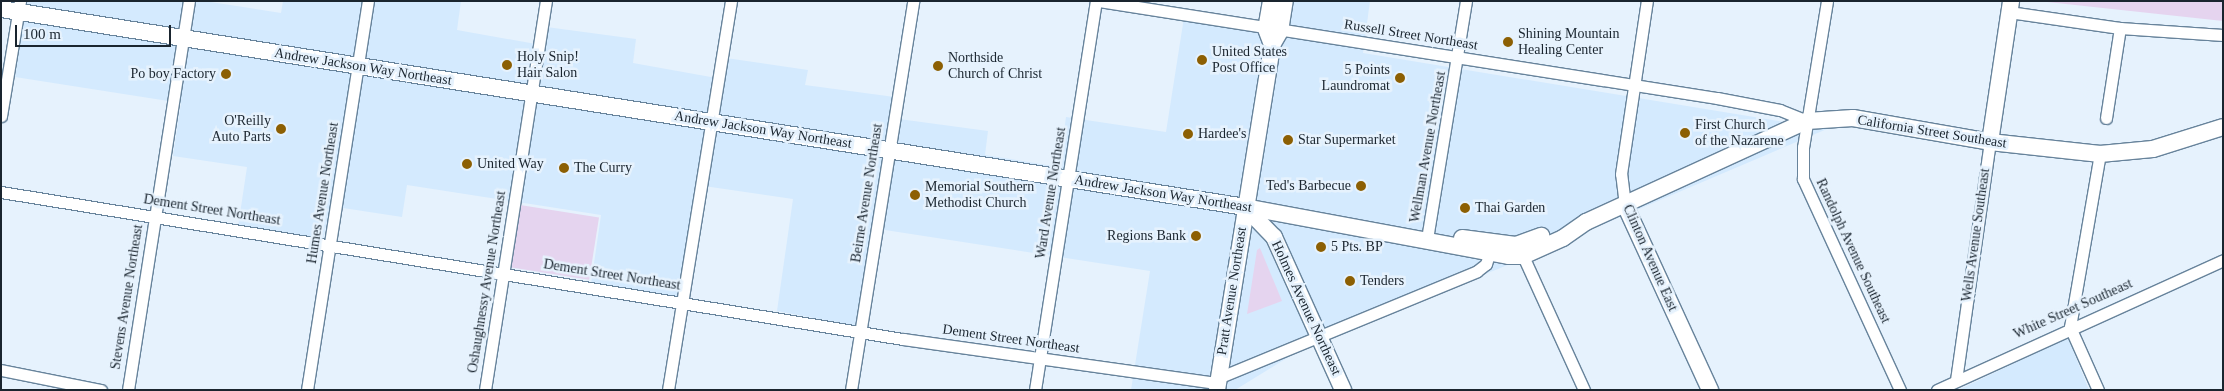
<!DOCTYPE html>
<style>
body{margin:0}
#map{position:relative;width:2224px;height:391px;overflow:hidden;background:#e6f2fd;font-family:Georgia,serif}
div>[style]{position:absolute}
.built>*{inset:0;background:#d4eafe}
.green>*{inset:0;background:#e5d4ef;transform-origin:0 0}
.roads{filter:drop-shadow(1px 0 #67839b) drop-shadow(-1px 0 #67839b) drop-shadow(0 1px #67839b) drop-shadow(0 -1px #67839b)}
.street>*{height:11px;margin:-5.5px;padding:0 5.5px;transform-origin:5.5px;border-radius:5.5px;background:#fff}
.secondary>*{height:16px;margin:-8px;padding:0 8px;transform-origin:8px;border-radius:8px;background:#fff}
.dots>*{width:14px;height:14px;translate:-50% -50%;box-sizing:border-box;border:2px solid #e6f2fd;border-radius:50%}
span{translate:-50% -50%;white-space:nowrap;text-align:center;line-height:1.15;-webkit-text-stroke:5px #e6f2fd;paint-order:stroke}
.poi-label{font-size:14px;color:#1a252f}
.left{translate:0 -50%;text-align:left}
.right{translate:-100% -50%;text-align:right}
.street-label{font-size:14px;color:#1a252f}
.frame{position:absolute;inset:0;border:2px solid #1a252f;pointer-events:none}
.scale{position:absolute;left:15px;top:25px;width:156px;height:22px;box-sizing:border-box;border:2px solid #1a252f;border-top:0;padding-left:6px;font-size:15px;line-height:18px;white-space:nowrap;color:#1a252f;-webkit-text-stroke:4px #e6f2fd;paint-order:stroke}
</style>
<div id="map">
<div class="built">
<i style="clip-path:polygon(27px 1px,204px 1px,281px 13px,283px 1px,461px 1px,457px 30px,536px 44px,539px 26px,636px 39px,633px 63px,722px 79px,726px 58px,808px 70px,805px 85px,902px 98px,899px 119px,988px 131px,985px 155px,1059px 167px,1066px 117px,1166px 132px,1185px 11px,1263px 21px,1267px 1px,1370px 1px,1363px 53px,1827px 129px,1498px 269px,1321px 337px,1235px 390px,1131px 390px,1150px 271px,872px 228px,857px 326px,777px 311px,793px 199px,697px 185px,679px 297px,591px 284px,601px 215px,407px 185px,402px 217px,330px 206px,323px 240px,238px 227px,247px 167px,173px 156px,181px 103px,15px 77px)"></i>
<i style="clip-path:polygon(2068px 338px,2089px 390px,1958px 390px)"></i>
</div>
<div class="green">
<i style="clip-path:polygon(2038px 1px,2223px 1px,2223px 21px)"></i>
<i style="left:520px;top:205px;width:80px;height:63px;rotate:9deg"></i>
<i style="clip-path:polygon(1260px 248px,1282px 301px,1247px 314px,1257px 250px)"></i>
</div>
<div class="roads">
<div class="street">
<i style="left:1099px;top:1px;width:626px;rotate:8.92deg"></i>
<i style="left:1717px;top:98px;width:64px;rotate:10.8deg"></i>
<i style="left:1780px;top:110px;width:29px;rotate:22deg"></i>
<i style="left:1827px;top:1px;width:148px;rotate:99.3deg"></i>
<i style="left:1803px;top:147px;width:32px;rotate:90deg"></i>
<i style="left:1803px;top:179px;width:232px;rotate:65.3deg"></i>
<i style="left:2009px;top:12px;width:112px;rotate:8.2deg"></i>
<i style="left:2120px;top:28px;width:103px;rotate:3.9deg"></i>
<i style="left:1px;top:116px;width:117px;rotate:-80.6deg"></i>
<i style="left:2106px;top:118px;width:91px;rotate:-81.2deg"></i>
<i style="left:1px;top:192px;width:914px;rotate:9.26deg"></i>
<i style="left:903px;top:339px;width:318px;rotate:8deg"></i>
<i style="left:1625px;top:205px;width:31px;rotate:-97deg"></i>
<i style="left:1621px;top:174px;width:175px;rotate:-81.5deg"></i>
<i style="left:1427px;top:239px;width:241px;rotate:-80.7deg"></i>
<i style="left:1523px;top:256px;width:147px;rotate:65.5deg"></i>
<i style="left:1px;top:370px;width:102px;rotate:11.3deg"></i>
<i style="left:1218px;top:378px;width:280px;rotate:-22.4deg"></i>
<i style="left:1477px;top:271px;width:11px;rotate:-38deg"></i>
<i style="left:1486px;top:264px;width:10px;rotate:-73deg"></i>
<i style="left:1956px;top:380px;width:240px;rotate:-81.9deg"></i>
<i style="left:128px;top:390px;width:394px;rotate:-81.1deg"></i>
<i style="left:307px;top:390px;width:394px;rotate:-81.1deg"></i>
<i style="left:485px;top:390px;width:394px;rotate:-81.1deg"></i>
<i style="left:668px;top:390px;width:394px;rotate:-80.8deg"></i>
<i style="left:851px;top:390px;width:394px;rotate:-80.9deg"></i>
<i style="left:1035px;top:390px;width:394px;rotate:-81.1deg"></i>
<i style="left:1937px;top:390px;width:314px;rotate:-24.4deg"></i>
<i style="left:2098px;top:390px;width:69px;rotate:-114deg"></i>
<i style="left:2070px;top:327px;width:176px;rotate:-80.2deg"></i>
</div>
<div class="secondary">
<i style="left:1271px;top:1px;width:28px;rotate:100deg"></i>
<i style="left:1266px;top:29px;width:17px;rotate:69deg"></i>
<i style="left:1px;top:9px;width:1260px;rotate:9.04deg"></i>
<i style="left:1245px;top:207px;width:269px;rotate:10.5deg"></i>
<i style="left:1509px;top:256px;width:14px"></i>
<i style="left:1523px;top:256px;width:44px;rotate:-24.2deg"></i>
<i style="left:1563px;top:238px;width:28px;rotate:-35deg"></i>
<i style="left:1586px;top:222px;width:243px;rotate:-24.6deg"></i>
<i style="left:1807px;top:121px;width:46px;rotate:-3.7deg"></i>
<i style="left:1853px;top:118px;width:139px;rotate:9.9deg"></i>
<i style="left:1990px;top:142px;width:111px;rotate:6.2deg"></i>
<i style="left:2100px;top:154px;width:53px;rotate:-5.4deg"></i>
<i style="left:2153px;top:149px;width:73px;rotate:-17.4deg"></i>
<i style="left:1990px;top:142px;width:143px;rotate:-81.5deg"></i>
<i style="left:1625px;top:205px;width:204px;rotate:65.3deg"></i>
<i style="left:1245px;top:207px;width:42px;rotate:46deg"></i>
<i style="left:1274px;top:237px;width:168px;rotate:65.7deg"></i>
<i style="left:1462px;top:238px;width:54px;rotate:7.4deg"></i>
<i style="left:1516px;top:245px;width:27px;rotate:-20deg"></i>
<i style="left:1217px;top:390px;width:349px;rotate:-80.9deg"></i>
<i style="left:1272px;top:45px;width:16px;rotate:-60deg"></i>
<i style="left:1280px;top:31px;width:30px;rotate:-81deg"></i>
</div>
</div>
<div class="dots">
<i style="left:1508px;top:42px;background:#8c5f03"></i>
<i style="left:1202px;top:60px;background:#8c5f03"></i>
<i style="left:507px;top:65px;background:#8c5f03"></i>
<i style="left:938px;top:66px;background:#8c5f03"></i>
<i style="left:226px;top:74px;background:#8c5f03"></i>
<i style="left:1400px;top:78px;background:#8c5f03"></i>
<i style="left:281px;top:129px;background:#8c5f03"></i>
<i style="left:1685px;top:133px;background:#8c5f03"></i>
<i style="left:1188px;top:134px;background:#8c5f03"></i>
<i style="left:1288px;top:140px;background:#8c5f03"></i>
<i style="left:467px;top:164px;background:#8c5f03"></i>
<i style="left:564px;top:168px;background:#8c5f03"></i>
<i style="left:1361px;top:186px;background:#8c5f03"></i>
<i style="left:915px;top:195px;background:#8c5f03"></i>
<i style="left:1465px;top:208px;background:#8c5f03"></i>
<i style="left:1196px;top:236px;background:#8c5f03"></i>
<i style="left:1321px;top:247px;background:#8c5f03"></i>
<i style="left:1350px;top:281px;background:#8c5f03"></i>
</div>
<div class="poi-label">
<span class="left" style="left:1518px;top:42px">Shining Mountain<br>Healing Center</span>
<span class="left" style="left:1212px;top:60px">United States<br>Post Office</span>
<span class="left" style="left:517px;top:65px">Holy Snip!<br>Hair Salon</span>
<span class="left" style="left:948px;top:66px">Northside<br>Church of Christ</span>
<span class="right" style="left:1390px;top:78px">5 Points<br>Laundromat</span>
<span class="right" style="left:216px;top:74px">Po boy Factory</span>
<span class="right" style="left:271px;top:129px">O'Reilly<br>Auto Parts</span>
<span class="left" style="left:1695px;top:133px">First Church<br>of the Nazarene</span>
<span class="left" style="left:1198px;top:134px">Hardee's</span>
<span class="left" style="left:1298px;top:140px">Star Supermarket</span>
<span class="left" style="left:477px;top:164px">United Way</span>
<span class="left" style="left:574px;top:168px">The Curry</span>
<span class="right" style="left:1351px;top:186px">Ted's Barbecue</span>
<span class="left" style="left:925px;top:195px">Memorial Southern<br>Methodist Church</span>
<span class="left" style="left:1475px;top:208px">Thai Garden</span>
<span class="right" style="left:1186px;top:236px">Regions Bank</span>
<span class="left" style="left:1331px;top:247px">5 Pts. BP</span>
<span class="left" style="left:1360px;top:281px">Tenders</span>
</div>
<div class="street-label">
<span style="left:1411px;top:35px;rotate:9deg">Russell Street Northeast</span>
<span style="left:363px;top:67px;rotate:9deg">Andrew Jackson Way Northeast</span>
<span style="left:763px;top:130px;rotate:9deg">Andrew Jackson Way Northeast</span>
<span style="left:1932px;top:132px;rotate:9deg">California Street Southeast</span>
<span style="left:1428px;top:147px;rotate:-80deg">Wellman Avenue Northeast</span>
<span style="left:323px;top:193px;rotate:-81deg">Humes Avenue Northeast</span>
<span style="left:867px;top:193px;rotate:-81deg">Beirne Avenue Northeast</span>
<span style="left:1051px;top:193px;rotate:-81deg">Ward Avenue Northeast</span>
<span style="left:1163px;top:194px;rotate:9deg">Andrew Jackson Way Northeast</span>
<span style="left:212px;top:210px;rotate:9deg">Dement Street Northeast</span>
<span style="left:1976px;top:235px;rotate:-82deg">Wells Avenue Southeast</span>
<span style="left:1853px;top:251px;rotate:65deg">Randolph Avenue Southeast</span>
<span style="left:1650px;top:258px;rotate:66deg">Clinton Avenue East</span>
<span style="left:612px;top:275px;rotate:9deg">Dement Street Northeast</span>
<span style="left:487px;top:282px;rotate:-81deg">Oshaughnessy Avenue Northeast</span>
<span style="left:1232px;top:291px;rotate:-81deg">Pratt Avenue Northeast</span>
<span style="left:127px;top:297px;rotate:-81deg">Stevens Avenue Northeast</span>
<span style="left:1306px;top:308px;rotate:65deg">Holmes Avenue Northeast</span>
<span style="left:2073px;top:309px;rotate:-24deg">White Street Southeast</span>
<span style="left:1011px;top:339px;rotate:8deg">Dement Street Northeast</span>
</div>
<div class="frame"></div>
<div class="scale">100 m</div>
</div>
